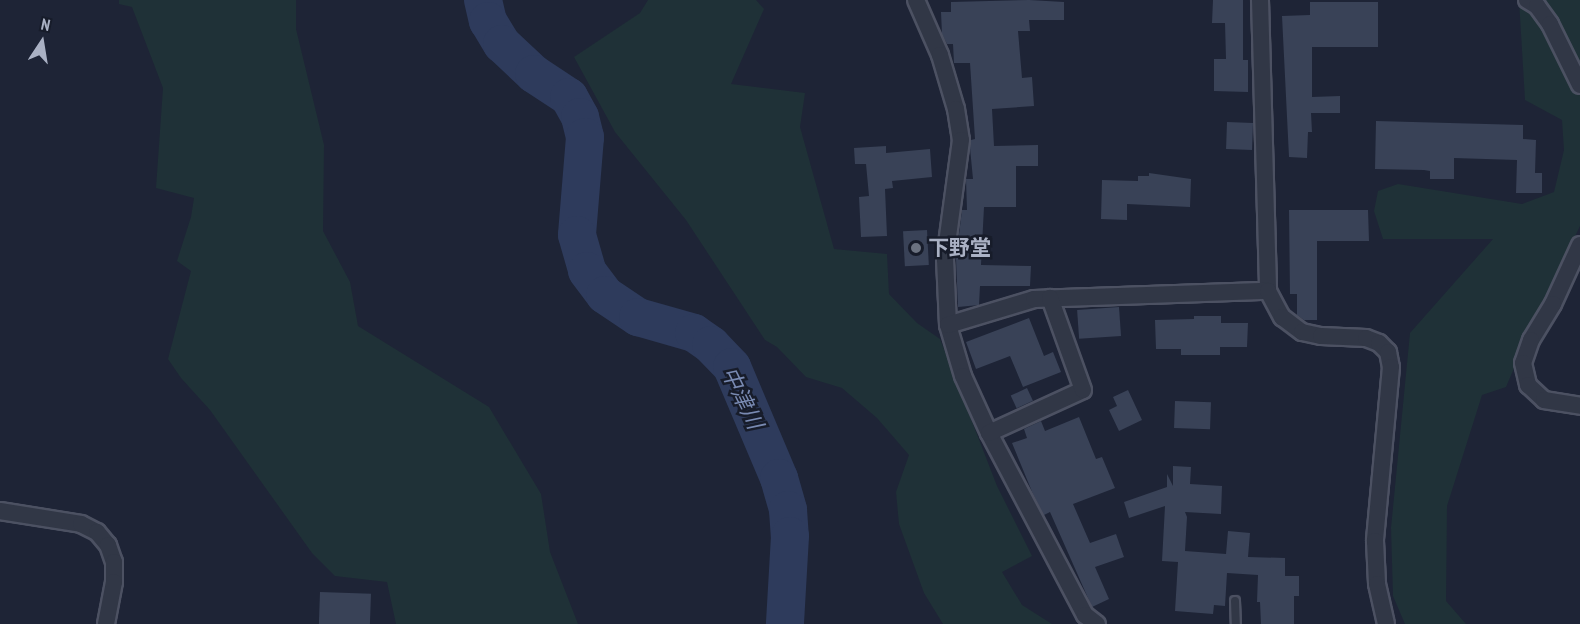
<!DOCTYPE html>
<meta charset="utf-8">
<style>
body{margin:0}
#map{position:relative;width:1580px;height:624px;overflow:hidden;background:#1e2436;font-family:"PT Sans Narrow","Noto Sans JP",sans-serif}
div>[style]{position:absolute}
.green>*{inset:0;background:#1f3137}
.river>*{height:38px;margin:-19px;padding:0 19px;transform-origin:19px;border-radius:19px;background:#2e3b5c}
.building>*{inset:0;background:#394257;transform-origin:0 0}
.roads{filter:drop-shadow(2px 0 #4c5162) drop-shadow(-2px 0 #4c5162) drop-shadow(0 2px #4c5162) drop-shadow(0 -2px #4c5162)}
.lane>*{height:8px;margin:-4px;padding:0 4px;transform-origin:4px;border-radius:4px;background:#313746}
.street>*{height:16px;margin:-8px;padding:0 8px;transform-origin:8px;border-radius:8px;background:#313746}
.dots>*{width:16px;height:16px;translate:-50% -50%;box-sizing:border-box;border:3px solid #171c2a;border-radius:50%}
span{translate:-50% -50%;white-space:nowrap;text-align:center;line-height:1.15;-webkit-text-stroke:5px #171c2a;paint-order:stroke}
.poi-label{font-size:21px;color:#aab1c4;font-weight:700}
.left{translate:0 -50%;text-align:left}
.water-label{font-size:22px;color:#798ab2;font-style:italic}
.north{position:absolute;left:12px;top:12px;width:60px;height:60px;-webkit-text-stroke:4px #171c2a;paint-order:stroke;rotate:12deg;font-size:16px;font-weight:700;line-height:24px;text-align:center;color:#aab1c4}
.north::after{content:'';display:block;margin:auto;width:21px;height:27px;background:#aab1c4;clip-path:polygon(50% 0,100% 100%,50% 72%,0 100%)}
</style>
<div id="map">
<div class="green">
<i style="clip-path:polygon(119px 0,296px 0,296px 29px,324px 145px,323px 231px,350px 282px,358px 326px,489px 407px,541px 494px,550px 552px,578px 624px,396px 624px,387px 582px,335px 576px,312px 553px,210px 410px,181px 378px,168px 359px,191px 271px,177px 261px,191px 217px,194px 198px,156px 188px,163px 88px,132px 7px,119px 4px)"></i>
<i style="clip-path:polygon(648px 0,756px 0,764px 9px,731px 84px,805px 93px,800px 127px,834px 249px,887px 254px,889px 294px,917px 323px,940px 339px,997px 486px,1032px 556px,1002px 572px,1022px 605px,1052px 624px,943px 624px,924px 593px,899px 524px,896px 492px,909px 455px,877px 418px,842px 388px,806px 377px,777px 347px,765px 340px,686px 220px,615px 132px,574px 57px,640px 13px)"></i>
<i style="clip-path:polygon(1519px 0,1580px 0,1580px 226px,1540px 307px,1506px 387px,1482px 395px,1447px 506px,1446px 601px,1466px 624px,1405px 624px,1393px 596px,1391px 528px,1410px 333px,1493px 239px,1383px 239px,1374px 211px,1378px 191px,1398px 184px,1522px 204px,1554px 192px,1564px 150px,1562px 120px,1525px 100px)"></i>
</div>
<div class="river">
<i style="left:483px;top:0;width:22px;rotate:77deg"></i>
<i style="left:488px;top:21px;width:27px;rotate:59deg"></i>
<i style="left:502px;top:44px;width:44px;rotate:43.2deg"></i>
<i style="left:534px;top:74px;width:42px;rotate:33.3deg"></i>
<i style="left:569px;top:97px;width:23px;rotate:61deg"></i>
<i style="left:580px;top:117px;width:21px;rotate:76deg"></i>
<i style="left:585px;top:137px;width:98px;rotate:94.7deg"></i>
<i style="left:577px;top:235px;width:37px;rotate:74deg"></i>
<i style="left:587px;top:271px;width:30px;rotate:53deg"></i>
<i style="left:605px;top:295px;width:40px;rotate:34deg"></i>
<i style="left:638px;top:317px;width:58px;rotate:15.9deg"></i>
<i style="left:694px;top:333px;width:21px;rotate:35deg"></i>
<i style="left:711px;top:345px;width:30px;rotate:46deg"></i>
<i style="left:732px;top:367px;width:121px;rotate:67.1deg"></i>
<i style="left:779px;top:478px;width:33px;rotate:74deg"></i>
<i style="left:788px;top:510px;width:26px;rotate:86deg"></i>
<i style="left:790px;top:536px;width:88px;rotate:93.3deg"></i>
</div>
<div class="building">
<i style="clip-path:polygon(1029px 0,1064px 2px,1064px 20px,1029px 20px,1030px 31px,1018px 31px,1022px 78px,1032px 77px,1034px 106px,992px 109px,994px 146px,1038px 145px,1038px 166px,1016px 166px,1016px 207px,984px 207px,981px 265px,1031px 266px,1030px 286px,980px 286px,979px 305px,958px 307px,956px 259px,962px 210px,967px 210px,966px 179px,973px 179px,970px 148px,971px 140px,975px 139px,970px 63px,954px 63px,953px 44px,947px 44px,942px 34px,941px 12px,951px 12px,951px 2px)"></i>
<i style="clip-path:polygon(1213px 0,1243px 0,1243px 60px,1248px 60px,1248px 92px,1214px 91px,1214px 59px,1226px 59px,1225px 23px,1212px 23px)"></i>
<i style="clip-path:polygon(1310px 2px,1378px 2px,1378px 47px,1312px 47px,1312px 97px,1340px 96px,1340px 113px,1311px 113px,1312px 132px,1308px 132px,1307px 158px,1289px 157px,1282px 16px,1310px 15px)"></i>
<i style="clip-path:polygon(1376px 121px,1523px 125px,1523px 139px,1536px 140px,1535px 173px,1542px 173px,1542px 193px,1516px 193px,1517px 160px,1454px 158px,1454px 179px,1430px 179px,1430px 171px,1424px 170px,1375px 169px)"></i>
<i style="left:1227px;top:122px;width:26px;height:27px;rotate:2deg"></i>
<i style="clip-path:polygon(886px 146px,886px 153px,930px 149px,932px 177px,892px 181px,893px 188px,885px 189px,887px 236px,861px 237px,859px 197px,869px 196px,866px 164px,855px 164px,854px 148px)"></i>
<i style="clip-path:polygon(1149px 173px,1191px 179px,1190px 207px,1127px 204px,1127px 220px,1101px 219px,1102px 180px,1138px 181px,1138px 176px,1149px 176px)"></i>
<i style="clip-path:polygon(1289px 210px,1368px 210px,1369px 241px,1317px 241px,1317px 320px,1304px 320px,1297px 315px,1297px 294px,1290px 294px)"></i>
<i style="left:927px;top:230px;width:35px;height:24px;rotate:87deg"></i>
<i style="left:1119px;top:307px;width:29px;height:42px;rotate:86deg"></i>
<i style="clip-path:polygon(1194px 316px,1221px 316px,1221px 323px,1248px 323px,1247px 347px,1220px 347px,1220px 355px,1181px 355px,1181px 349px,1156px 349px,1155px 320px,1194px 319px)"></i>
<i style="clip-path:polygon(1029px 318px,1044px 356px,1053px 352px,1061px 372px,1023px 387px,1010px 356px,976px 369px,966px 342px)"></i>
<i style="left:1027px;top:388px;width:14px;height:18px;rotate:65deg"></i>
<i style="clip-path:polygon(1128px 390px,1142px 420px,1119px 431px,1109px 410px,1117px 406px,1113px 397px)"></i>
<i style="left:1175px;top:401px;width:36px;height:27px;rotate:2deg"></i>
<i style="clip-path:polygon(1079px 417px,1096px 459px,1102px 457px,1115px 488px,1073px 504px,1090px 543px,1116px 534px,1124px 557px,1095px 567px,1109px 599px,1092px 607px,1050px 512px,1044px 515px,1033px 494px,1012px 443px,1027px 438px,1024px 429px,1041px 421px,1045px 431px)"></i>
<i style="clip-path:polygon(1173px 466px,1191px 467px,1190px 484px,1222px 486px,1221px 514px,1185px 512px,1187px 517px,1185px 551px,1226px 554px,1228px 531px,1250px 533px,1248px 557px,1285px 558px,1285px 576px,1299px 576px,1299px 596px,1294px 596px,1294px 624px,1261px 624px,1260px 602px,1257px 602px,1258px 575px,1227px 573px,1225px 606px,1214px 605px,1213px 614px,1175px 611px,1178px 562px,1162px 561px,1165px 506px,1129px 518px,1124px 502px,1167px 487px,1167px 474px,1173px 486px)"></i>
<i style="left:320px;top:592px;width:51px;height:32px;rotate:2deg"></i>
</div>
<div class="roads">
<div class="lane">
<i style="left:1235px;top:601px;width:23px;rotate:88deg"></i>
</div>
<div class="street">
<i style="left:916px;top:0;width:60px;rotate:66.4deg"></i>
<i style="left:940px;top:55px;width:56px;rotate:73.5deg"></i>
<i style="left:956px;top:109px;width:31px;rotate:81deg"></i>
<i style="left:961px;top:140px;width:120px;rotate:97.7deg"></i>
<i style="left:945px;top:259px;width:66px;rotate:87.4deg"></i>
<i style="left:948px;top:325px;width:53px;rotate:73.6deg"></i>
<i style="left:963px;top:376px;width:63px;rotate:65.5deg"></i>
<i style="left:989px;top:433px;width:206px;rotate:62.2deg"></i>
<i style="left:1085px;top:615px;width:15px;rotate:37deg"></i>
<i style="left:1260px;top:0;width:291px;rotate:88.4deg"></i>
<i style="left:1527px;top:0;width:12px;rotate:31deg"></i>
<i style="left:1537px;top:6px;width:22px;rotate:54deg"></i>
<i style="left:1550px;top:24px;width:68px;rotate:63.8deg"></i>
<i style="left:1580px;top:245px;width:65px;rotate:114.6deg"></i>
<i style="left:1553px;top:304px;width:42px;rotate:121.4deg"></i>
<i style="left:1531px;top:340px;width:24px;rotate:109deg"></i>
<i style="left:1523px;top:363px;width:23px;rotate:77deg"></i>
<i style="left:1528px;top:385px;width:22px;rotate:43deg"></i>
<i style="left:1544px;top:400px;width:36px;rotate:9deg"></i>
<i style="left:948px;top:325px;width:90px;rotate:-16.8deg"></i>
<i style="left:1034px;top:299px;width:234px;rotate:-2deg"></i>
<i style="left:1268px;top:291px;width:30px;rotate:62deg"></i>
<i style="left:1282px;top:317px;width:25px;rotate:37deg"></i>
<i style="left:1302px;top:332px;width:19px;rotate:12deg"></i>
<i style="left:1321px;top:336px;width:45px;rotate:2.5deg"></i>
<i style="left:1366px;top:338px;width:14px;rotate:21deg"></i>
<i style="left:1379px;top:343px;width:13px;rotate:45deg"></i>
<i style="left:1388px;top:352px;width:15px;rotate:79deg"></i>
<i style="left:1391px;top:367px;width:175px;rotate:95.3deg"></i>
<i style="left:1375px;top:541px;width:43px;rotate:87.3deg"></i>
<i style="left:1377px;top:584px;width:41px;rotate:77.3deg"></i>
<i style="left:989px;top:433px;width:103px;rotate:-24.6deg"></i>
<i style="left:1083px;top:390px;width:98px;rotate:-109.7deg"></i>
<i style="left:0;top:511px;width:82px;rotate:9.1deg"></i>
<i style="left:81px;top:524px;width:18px;rotate:27deg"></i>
<i style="left:97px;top:532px;width:17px;rotate:50deg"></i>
<i style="left:108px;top:545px;width:18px;rotate:71deg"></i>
<i style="left:114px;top:562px;width:20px;rotate:90deg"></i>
<i style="left:114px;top:582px;width:43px;rotate:100.8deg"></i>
</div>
</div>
<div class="dots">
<i style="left:916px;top:248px;background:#6b7280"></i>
</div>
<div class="poi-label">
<span class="left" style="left:928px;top:248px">下野堂</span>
</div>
<div class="water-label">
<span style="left:742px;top:398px;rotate:64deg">中津川</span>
</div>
<div class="north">N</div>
</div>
